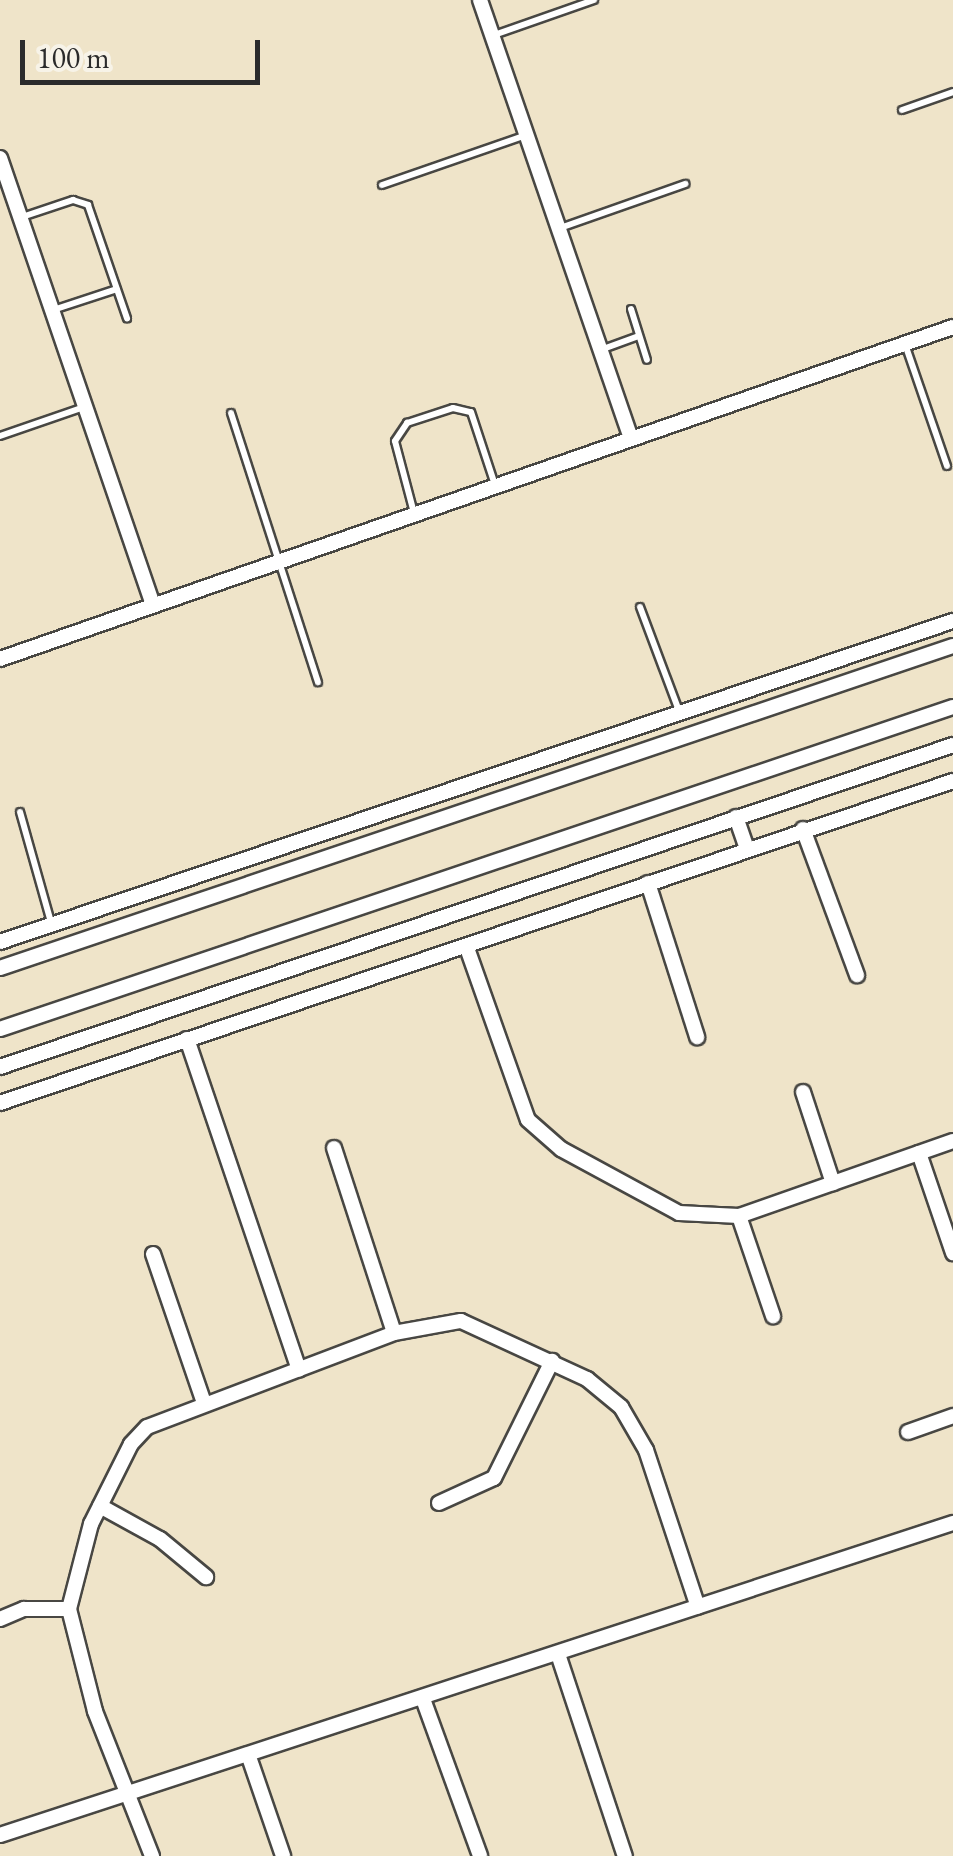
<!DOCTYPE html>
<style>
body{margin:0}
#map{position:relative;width:953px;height:1856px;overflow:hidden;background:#efe4c9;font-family:"EB Garamond",serif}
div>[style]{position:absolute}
.roads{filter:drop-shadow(2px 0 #484743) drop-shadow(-2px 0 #484743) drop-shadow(0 2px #484743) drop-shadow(0 -2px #484743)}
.lane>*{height:6px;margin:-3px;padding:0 3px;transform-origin:3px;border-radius:3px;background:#fff}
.street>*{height:14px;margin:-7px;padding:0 7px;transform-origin:7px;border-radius:7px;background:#fff}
span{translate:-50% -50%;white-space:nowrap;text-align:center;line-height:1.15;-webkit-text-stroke:8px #f7f3e8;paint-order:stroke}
.scale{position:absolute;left:20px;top:40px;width:240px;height:45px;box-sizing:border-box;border:5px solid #2b2b2b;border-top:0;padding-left:12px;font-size:30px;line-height:35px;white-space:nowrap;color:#2b2b2b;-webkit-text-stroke:8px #f7f3e8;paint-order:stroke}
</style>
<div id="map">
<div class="roads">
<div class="lane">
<i style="left:494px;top:35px;width:106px;rotate:-19.3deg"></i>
<i style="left:902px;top:110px;width:54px;rotate:-19.4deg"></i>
<i style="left:382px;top:185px;width:152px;rotate:-19.1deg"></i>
<i style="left:22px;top:217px;width:54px;rotate:-18.4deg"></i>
<i style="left:73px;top:200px;width:16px;rotate:18deg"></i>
<i style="left:88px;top:205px;width:120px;rotate:71deg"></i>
<i style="left:560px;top:228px;width:133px;rotate:-19.4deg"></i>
<i style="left:631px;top:309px;width:53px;rotate:72.6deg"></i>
<i style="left:53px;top:310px;width:67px;rotate:-18.2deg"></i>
<i style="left:905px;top:344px;width:129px;rotate:71deg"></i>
<i style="left:603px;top:349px;width:38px;rotate:-20deg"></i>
<i style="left:231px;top:413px;width:283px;rotate:72.1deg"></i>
<i style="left:0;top:436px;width:89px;rotate:-19deg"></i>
<i style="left:414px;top:513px;width:74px;rotate:-104.8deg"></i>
<i style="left:395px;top:441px;width:22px;rotate:-56deg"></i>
<i style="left:407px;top:423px;width:48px;rotate:-18.1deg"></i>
<i style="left:453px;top:408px;width:18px;rotate:13deg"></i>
<i style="left:471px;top:412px;width:77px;rotate:71.8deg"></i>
<i style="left:640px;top:607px;width:111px;rotate:69.4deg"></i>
<i style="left:20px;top:812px;width:114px;rotate:74.3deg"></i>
</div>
<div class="street">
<i style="left:480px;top:0;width:464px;rotate:71deg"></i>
<i style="left:0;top:158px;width:473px;rotate:71.1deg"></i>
<i style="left:0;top:659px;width:1009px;rotate:-19.21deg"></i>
<i style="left:736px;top:817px;width:34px;rotate:71deg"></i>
<i style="left:803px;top:829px;width:156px;rotate:69.7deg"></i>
<i style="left:648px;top:883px;width:162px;rotate:72.3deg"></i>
<i style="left:0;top:942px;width:1006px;rotate:-18.62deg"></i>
<i style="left:467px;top:948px;width:182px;rotate:70.5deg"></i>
<i style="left:528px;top:1120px;width:44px;rotate:41.3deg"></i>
<i style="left:561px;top:1149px;width:134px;rotate:28.5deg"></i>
<i style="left:679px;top:1213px;width:60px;rotate:2.9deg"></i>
<i style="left:739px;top:1216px;width:227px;rotate:-19.3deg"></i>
<i style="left:0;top:968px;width:1006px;rotate:-18.67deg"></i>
<i style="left:0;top:1029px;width:1006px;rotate:-18.67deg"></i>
<i style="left:187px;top:1039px;width:349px;rotate:71.3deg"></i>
<i style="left:0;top:1067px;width:1006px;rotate:-18.67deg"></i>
<i style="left:803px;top:1092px;width:96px;rotate:71.8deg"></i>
<i style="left:0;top:1103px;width:1006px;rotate:-18.67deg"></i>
<i style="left:334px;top:1148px;width:194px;rotate:72deg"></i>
<i style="left:919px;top:1153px;width:106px;rotate:71.2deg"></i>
<i style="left:739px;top:1216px;width:106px;rotate:71.2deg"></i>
<i style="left:153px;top:1254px;width:157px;rotate:71.1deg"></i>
<i style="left:908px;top:1432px;width:48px;rotate:-19.6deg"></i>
<i style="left:439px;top:1503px;width:60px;rotate:-24.4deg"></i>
<i style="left:494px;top:1478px;width:131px;rotate:-63.6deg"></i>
<i style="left:100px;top:1506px;width:68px;rotate:28.8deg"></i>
<i style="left:160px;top:1539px;width:60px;rotate:39.6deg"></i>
<i style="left:0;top:1619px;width:26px;rotate:-23deg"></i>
<i style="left:24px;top:1609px;width:45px"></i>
<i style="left:558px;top:1654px;width:213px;rotate:71.7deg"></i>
<i style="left:423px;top:1699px;width:167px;rotate:70deg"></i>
<i style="left:249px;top:1757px;width:105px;rotate:71deg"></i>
<i style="left:0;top:1835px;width:1003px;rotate:-18.13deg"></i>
<i style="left:152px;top:1856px;width:156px;rotate:-111.5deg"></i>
<i style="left:95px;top:1711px;width:105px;rotate:-104.3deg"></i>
<i style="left:69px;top:1609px;width:88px;rotate:-75.5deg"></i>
<i style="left:91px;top:1524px;width:89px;rotate:-63.4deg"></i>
<i style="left:131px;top:1444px;width:23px;rotate:-47deg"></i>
<i style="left:147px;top:1427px;width:264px;rotate:-20.8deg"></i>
<i style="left:394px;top:1333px;width:68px;rotate:-10.2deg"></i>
<i style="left:461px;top:1321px;width:139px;rotate:24.7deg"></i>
<i style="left:587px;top:1379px;width:44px;rotate:39.5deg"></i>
<i style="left:621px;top:1407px;width:50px;rotate:59.8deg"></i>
<i style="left:646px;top:1450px;width:165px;rotate:71.7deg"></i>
</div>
</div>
<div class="scale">100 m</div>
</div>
